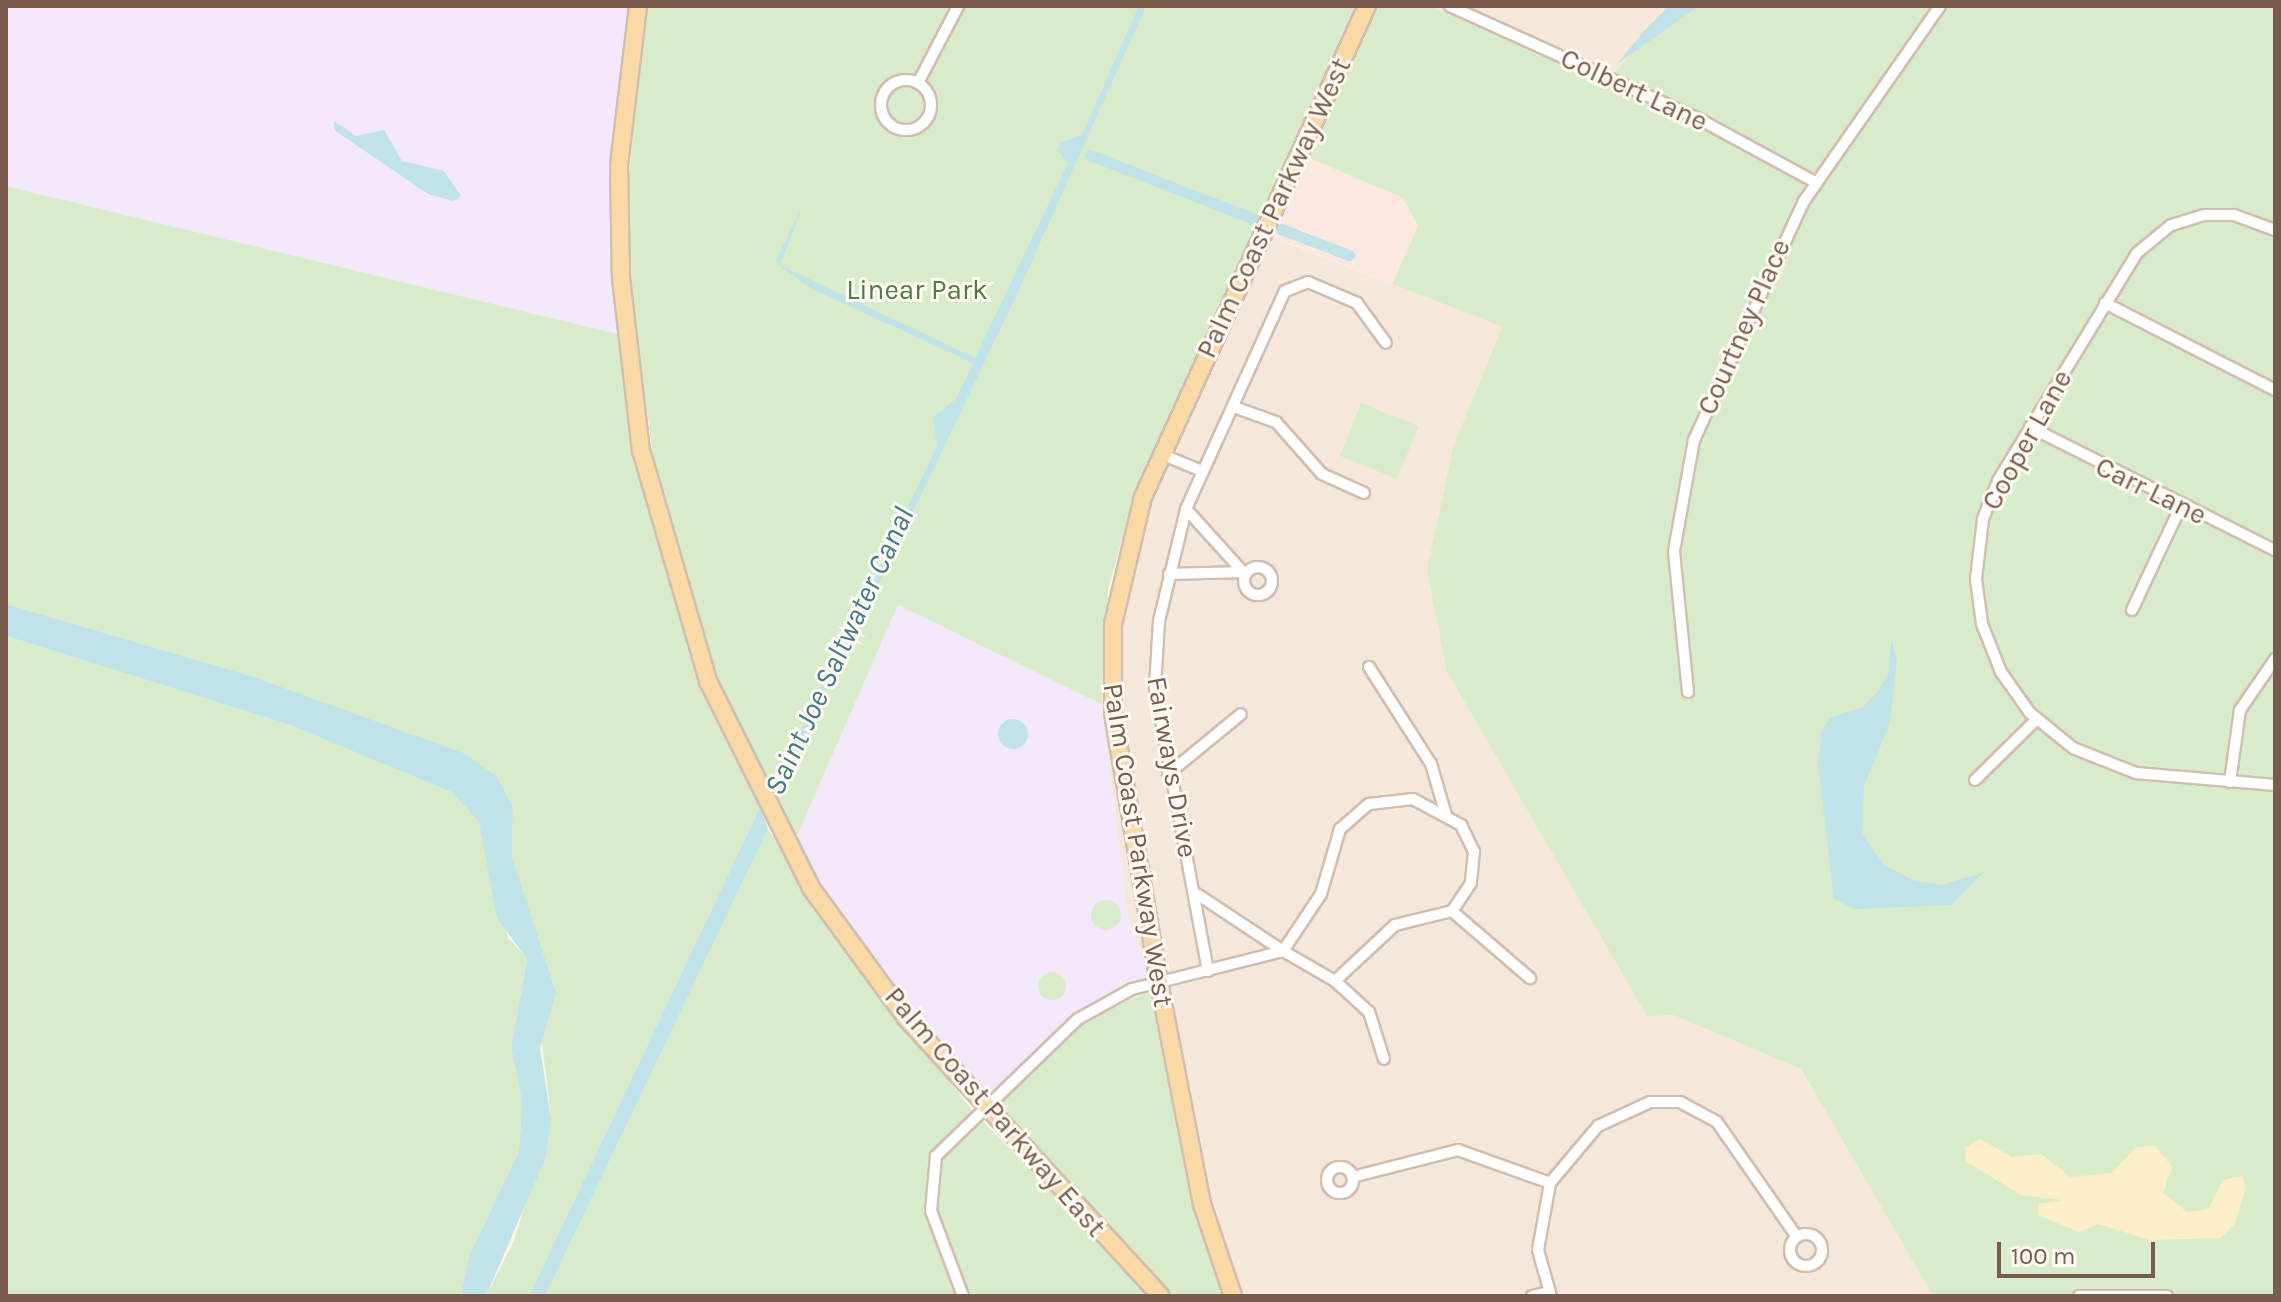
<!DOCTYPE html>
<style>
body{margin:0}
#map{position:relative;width:2281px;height:1302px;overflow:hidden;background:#fdf6ec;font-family:Karla,sans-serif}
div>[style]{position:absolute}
.residential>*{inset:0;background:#f5e8da}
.commercial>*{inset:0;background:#fde8e0}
.education>*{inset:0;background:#f3e8fa}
.green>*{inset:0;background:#d8ecc9;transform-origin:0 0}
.round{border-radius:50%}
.sand>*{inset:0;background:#fcefc7}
.water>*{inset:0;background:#bfe3e8}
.canal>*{height:11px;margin:-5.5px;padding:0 5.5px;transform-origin:5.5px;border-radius:5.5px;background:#bfe3e8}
.roads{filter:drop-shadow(2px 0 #d1beb0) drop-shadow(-2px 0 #d1beb0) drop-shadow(0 2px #d1beb0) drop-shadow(0 -2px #d1beb0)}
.minor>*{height:10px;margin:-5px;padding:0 5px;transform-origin:5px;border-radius:5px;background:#fff}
.minor>.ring{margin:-5px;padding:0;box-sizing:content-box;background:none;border:10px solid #fff;border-radius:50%}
.primary>*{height:16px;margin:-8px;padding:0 8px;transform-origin:8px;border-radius:8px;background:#fbd9a5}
span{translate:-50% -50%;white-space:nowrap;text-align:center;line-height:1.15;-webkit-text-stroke:6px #fffaf3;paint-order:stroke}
.street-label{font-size:28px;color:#7a5c4d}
.park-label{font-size:28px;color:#537a41}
.water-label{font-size:30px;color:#437c86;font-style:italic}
.frame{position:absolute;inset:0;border:8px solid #7a5c4d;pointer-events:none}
.scale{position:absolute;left:1997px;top:1242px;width:158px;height:36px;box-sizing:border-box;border:4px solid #7a5c4d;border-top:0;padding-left:10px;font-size:24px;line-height:28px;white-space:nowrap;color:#7a5c4d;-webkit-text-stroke:6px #fffaf3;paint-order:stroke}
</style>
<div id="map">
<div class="residential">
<i style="clip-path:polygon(1430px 6px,1669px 6px,1608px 83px)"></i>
<i style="clip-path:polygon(1255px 231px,1502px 327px,1454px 444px,1447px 672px,1647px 1015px,1673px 1015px,1801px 1069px,1933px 1296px,1227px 1296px,1192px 1198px,1155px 988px,1129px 923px,1101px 704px,1103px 624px,1134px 497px)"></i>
</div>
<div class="commercial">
<i style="clip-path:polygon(1304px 156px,1403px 198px,1418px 226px,1392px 284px,1266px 235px)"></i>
</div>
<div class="education">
<i style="clip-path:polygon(6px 6px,633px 6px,619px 101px,622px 335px,6px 186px)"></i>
<i style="clip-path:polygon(898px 605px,1101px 704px,1129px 923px,1155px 988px,1120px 998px,993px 1109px,910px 1014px,793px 845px)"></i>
</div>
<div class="green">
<i style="clip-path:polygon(646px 6px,1361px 6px,1134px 497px,1108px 589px,1101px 704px,898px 605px,793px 845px,699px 635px,656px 473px,629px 290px,628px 183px)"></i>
<i style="clip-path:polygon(1374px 6px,1430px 6px,1608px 82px,1669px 6px,2275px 6px,2275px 1296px,1933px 1296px,1801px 1069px,1673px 1015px,1647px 1016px,1447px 672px,1427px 570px,1454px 444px,1502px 327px,1392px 284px,1418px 226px,1403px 198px,1304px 156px)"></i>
<i style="clip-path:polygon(6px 186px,622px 335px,635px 450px,660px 550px,703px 683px,760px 807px,529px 1296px,486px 1296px,514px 1241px,551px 1119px,525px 899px,512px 857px,513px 807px,248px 675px,6px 604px)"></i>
<i style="left:1361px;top:403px;width:62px;height:57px;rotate:22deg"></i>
<i style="clip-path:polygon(6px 636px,287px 724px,451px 792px,479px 822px,508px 938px,527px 958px,511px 1048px,522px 1102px,519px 1151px,469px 1256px,461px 1296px,6px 1296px)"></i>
<i style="clip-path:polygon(768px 829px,828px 925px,971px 1109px,1153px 1296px,545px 1296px)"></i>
<i class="round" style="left:1091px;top:900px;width:30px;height:30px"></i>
<i class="round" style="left:1038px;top:972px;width:28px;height:28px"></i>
<i style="clip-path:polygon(1155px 988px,1192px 1198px,1227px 1296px,1169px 1296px,993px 1109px,1080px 1023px)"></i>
</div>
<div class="sand">
<i style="clip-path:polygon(1980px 1139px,2012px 1157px,2041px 1154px,2070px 1177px,2112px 1173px,2136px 1147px,2154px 1145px,2172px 1167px,2163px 1193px,2187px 1212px,2208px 1209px,2223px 1180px,2242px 1176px,2246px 1187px,2235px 1223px,2221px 1238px,2150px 1240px,2098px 1224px,2079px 1232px,2038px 1215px,2038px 1204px,2062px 1200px,2021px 1195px,1966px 1161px,1965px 1148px)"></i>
</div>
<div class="water">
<i style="clip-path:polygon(1139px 6px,1146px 6px,1019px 290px,777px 796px,773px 789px,937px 446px,933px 417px,956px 399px,973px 363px,810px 288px,775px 262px,803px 205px,780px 265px,975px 358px,1068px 163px,1057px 150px,1061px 142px,1082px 135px)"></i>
<i style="clip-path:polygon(1669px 6px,1699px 6px,1617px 64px,1644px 31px)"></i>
<i style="clip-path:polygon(334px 121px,356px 136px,384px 130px,402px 161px,444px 171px,461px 196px,453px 201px,428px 194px,334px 130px)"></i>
<i style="clip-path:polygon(6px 604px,248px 675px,466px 754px,497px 777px,513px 807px,512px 857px,556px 993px,540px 1048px,551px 1119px,546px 1157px,486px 1296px,461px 1296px,469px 1256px,519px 1151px,522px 1102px,511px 1048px,527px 959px,497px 918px,479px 822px,451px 792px,287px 724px,6px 636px)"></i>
<i style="clip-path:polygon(1891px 638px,1897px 660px,1890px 723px,1864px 786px,1862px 833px,1883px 864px,1912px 880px,1942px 885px,1984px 872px,1951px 905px,1854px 909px,1834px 899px,1818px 764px,1822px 730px,1830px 718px,1863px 707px,1878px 691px,1889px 672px)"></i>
<i class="round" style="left:998px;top:719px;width:30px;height:30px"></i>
<i style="clip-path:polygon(760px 807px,768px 829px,545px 1296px,529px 1296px)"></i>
</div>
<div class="canal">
<i style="left:1090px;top:155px;width:174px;rotate:21.3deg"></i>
<i style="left:1281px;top:229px;width:73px;rotate:20.9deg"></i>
</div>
<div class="roads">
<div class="minor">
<i style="left:1450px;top:6px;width:273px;rotate:24.4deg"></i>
<i style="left:1699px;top:119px;width:132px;rotate:28.5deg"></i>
<i class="ring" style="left:881px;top:80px;width:40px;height:40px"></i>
<i style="left:918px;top:83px;width:87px;rotate:-62.5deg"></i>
<i style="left:2275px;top:230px;width:44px;rotate:-159.9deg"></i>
<i style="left:2234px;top:215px;width:30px;rotate:180deg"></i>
<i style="left:2204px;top:215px;width:34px;rotate:163deg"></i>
<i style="left:2171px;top:225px;width:44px;rotate:140.5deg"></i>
<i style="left:2137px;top:253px;width:267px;rotate:121.4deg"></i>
<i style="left:1998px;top:481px;width:41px;rotate:111.5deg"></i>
<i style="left:1983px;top:519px;width:60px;rotate:96.7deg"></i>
<i style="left:1976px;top:579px;width:45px;rotate:82.4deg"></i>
<i style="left:1982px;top:624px;width:52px;rotate:68.4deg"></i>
<i style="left:2001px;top:672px;width:50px;rotate:54.7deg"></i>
<i style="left:2030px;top:713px;width:55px;rotate:39.1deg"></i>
<i style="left:2073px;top:748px;width:68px;rotate:21.6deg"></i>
<i style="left:2136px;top:773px;width:140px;rotate:4.9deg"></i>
<i style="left:2105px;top:303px;width:191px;rotate:27.1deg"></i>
<i style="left:1234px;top:407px;width:45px;rotate:19.7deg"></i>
<i style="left:1276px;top:422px;width:69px;rotate:48.5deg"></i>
<i style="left:1322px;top:474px;width:46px;rotate:24.3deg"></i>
<i style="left:2030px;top:427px;width:274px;rotate:26.7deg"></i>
<i style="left:1161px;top:454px;width:44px;rotate:22.5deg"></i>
<i class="ring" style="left:1244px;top:567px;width:18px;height:18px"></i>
<i style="left:1169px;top:574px;width:74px;rotate:-1.5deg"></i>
<i style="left:1243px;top:572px;width:85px;rotate:-132.1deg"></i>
<i style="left:2132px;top:610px;width:115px;rotate:-64.8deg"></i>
<i style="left:1369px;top:667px;width:115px;rotate:57.4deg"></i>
<i style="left:1431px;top:764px;width:53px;rotate:73.6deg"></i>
<i style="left:1688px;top:692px;width:142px;rotate:-95.7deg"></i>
<i style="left:1674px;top:551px;width:113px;rotate:-79.8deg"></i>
<i style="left:1694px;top:440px;width:263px;rotate:-65.3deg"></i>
<i style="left:1804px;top:201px;width:238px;rotate:-55.1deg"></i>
<i style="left:1168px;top:774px;width:94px;rotate:-39.4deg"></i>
<i style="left:1975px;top:780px;width:87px;rotate:-44.5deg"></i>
<i style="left:2230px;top:782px;width:73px;rotate:-82.1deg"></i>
<i style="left:2240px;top:710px;width:62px;rotate:-55.5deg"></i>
<i style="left:1452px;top:911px;width:103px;rotate:40.7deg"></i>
<i style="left:1208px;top:971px;width:289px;rotate:-100.6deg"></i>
<i style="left:1155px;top:687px;width:66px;rotate:-86.5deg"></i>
<i style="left:1159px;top:621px;width:115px;rotate:-76.4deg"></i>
<i style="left:1186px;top:509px;width:239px;rotate:-65.6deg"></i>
<i style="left:1285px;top:291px;width:25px;rotate:-21deg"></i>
<i style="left:1308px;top:282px;width:53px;rotate:23.2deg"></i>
<i style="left:1357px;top:303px;width:49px;rotate:54.1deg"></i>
<i style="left:1335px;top:981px;width:46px;rotate:42.4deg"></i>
<i style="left:1369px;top:1012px;width:49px;rotate:72.3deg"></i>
<i class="ring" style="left:1327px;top:1167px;width:16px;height:16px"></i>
<i style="left:1352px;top:1177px;width:109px;rotate:-14.3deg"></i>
<i style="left:1458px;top:1150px;width:98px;rotate:19.7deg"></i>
<i class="ring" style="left:1790px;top:1234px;width:22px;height:22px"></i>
<i style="left:963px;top:1296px;width:91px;rotate:-110.6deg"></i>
<i style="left:931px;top:1211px;width:55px;rotate:-84.8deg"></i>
<i style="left:936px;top:1156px;width:197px;rotate:-44deg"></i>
<i style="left:1078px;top:1019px;width:62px;rotate:-29.1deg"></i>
<i style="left:1132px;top:989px;width:156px;rotate:-14.1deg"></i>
<i style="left:1283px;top:951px;width:69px;rotate:-56.3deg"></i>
<i style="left:1321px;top:894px;width:68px;rotate:-73.7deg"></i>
<i style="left:1340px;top:829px;width:38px;rotate:-41deg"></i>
<i style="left:1369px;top:804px;width:44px;rotate:-6.5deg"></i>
<i style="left:1413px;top:799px;width:55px;rotate:28.4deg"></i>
<i style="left:1461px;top:825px;width:30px;rotate:64deg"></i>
<i style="left:1474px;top:852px;width:31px;rotate:96deg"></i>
<i style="left:1471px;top:883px;width:34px;rotate:124deg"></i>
<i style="left:1452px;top:911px;width:59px;rotate:166.2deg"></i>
<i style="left:1395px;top:925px;width:82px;rotate:137deg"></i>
<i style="left:1335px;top:981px;width:60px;rotate:-150deg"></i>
<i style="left:1283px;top:951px;width:103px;rotate:-146.5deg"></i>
<i style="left:1532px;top:1296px;width:17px;rotate:-13deg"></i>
<i style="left:1551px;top:1296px;width:48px;rotate:-105.8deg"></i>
<i style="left:1538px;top:1250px;width:68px;rotate:-79.8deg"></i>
<i style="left:1550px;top:1183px;width:75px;rotate:-49.9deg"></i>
<i style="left:1598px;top:1126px;width:57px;rotate:-24.8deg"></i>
<i style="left:1650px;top:1102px;width:30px"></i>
<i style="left:1680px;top:1102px;width:42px;rotate:28.4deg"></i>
<i style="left:1717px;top:1122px;width:140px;rotate:55.2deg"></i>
<i style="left:2079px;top:1296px;width:88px"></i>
</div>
<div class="primary">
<i style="left:638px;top:6px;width:161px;rotate:96.8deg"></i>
<i style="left:619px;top:166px;width:112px;rotate:89deg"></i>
<i style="left:621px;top:278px;width:173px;rotate:83.4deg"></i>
<i style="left:641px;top:450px;width:241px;rotate:73.8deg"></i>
<i style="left:708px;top:681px;width:231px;rotate:63.5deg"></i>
<i style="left:811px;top:888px;width:161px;rotate:53.8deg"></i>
<i style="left:906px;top:1018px;width:377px;rotate:47.5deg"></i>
<i style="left:1233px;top:1296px;width:97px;rotate:-108.6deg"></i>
<i style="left:1202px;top:1204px;width:226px;rotate:-101deg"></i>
<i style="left:1159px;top:982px;width:274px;rotate:-99.7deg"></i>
<i style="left:1113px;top:712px;width:88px;rotate:-90deg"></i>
<i style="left:1113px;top:624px;width:130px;rotate:-76.7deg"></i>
<i style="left:1143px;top:497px;width:540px;rotate:-65.48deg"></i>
</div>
</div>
<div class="street-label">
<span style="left:1634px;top:90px;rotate:25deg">Colbert Lane</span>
<span style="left:1274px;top:208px;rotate:-65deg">Palm Coast Parkway West</span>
<span style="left:1744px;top:327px;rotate:-66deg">Courtney Place</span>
<span style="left:2027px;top:440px;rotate:-61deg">Cooper Lane</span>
<span style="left:2151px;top:491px;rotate:26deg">Carr Lane</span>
<span style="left:1172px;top:767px;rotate:80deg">Fairways Drive</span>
<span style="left:1138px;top:845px;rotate:81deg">Palm Coast Parkway West</span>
<span style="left:995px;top:1112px;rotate:49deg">Palm Coast Parkway East</span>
</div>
<div class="park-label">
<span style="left:917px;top:290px">Linear Park</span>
</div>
<div class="water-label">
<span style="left:839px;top:651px;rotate:-65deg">Saint Joe Saltwater Canal</span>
</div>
<div class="frame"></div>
<div class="scale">100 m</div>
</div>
